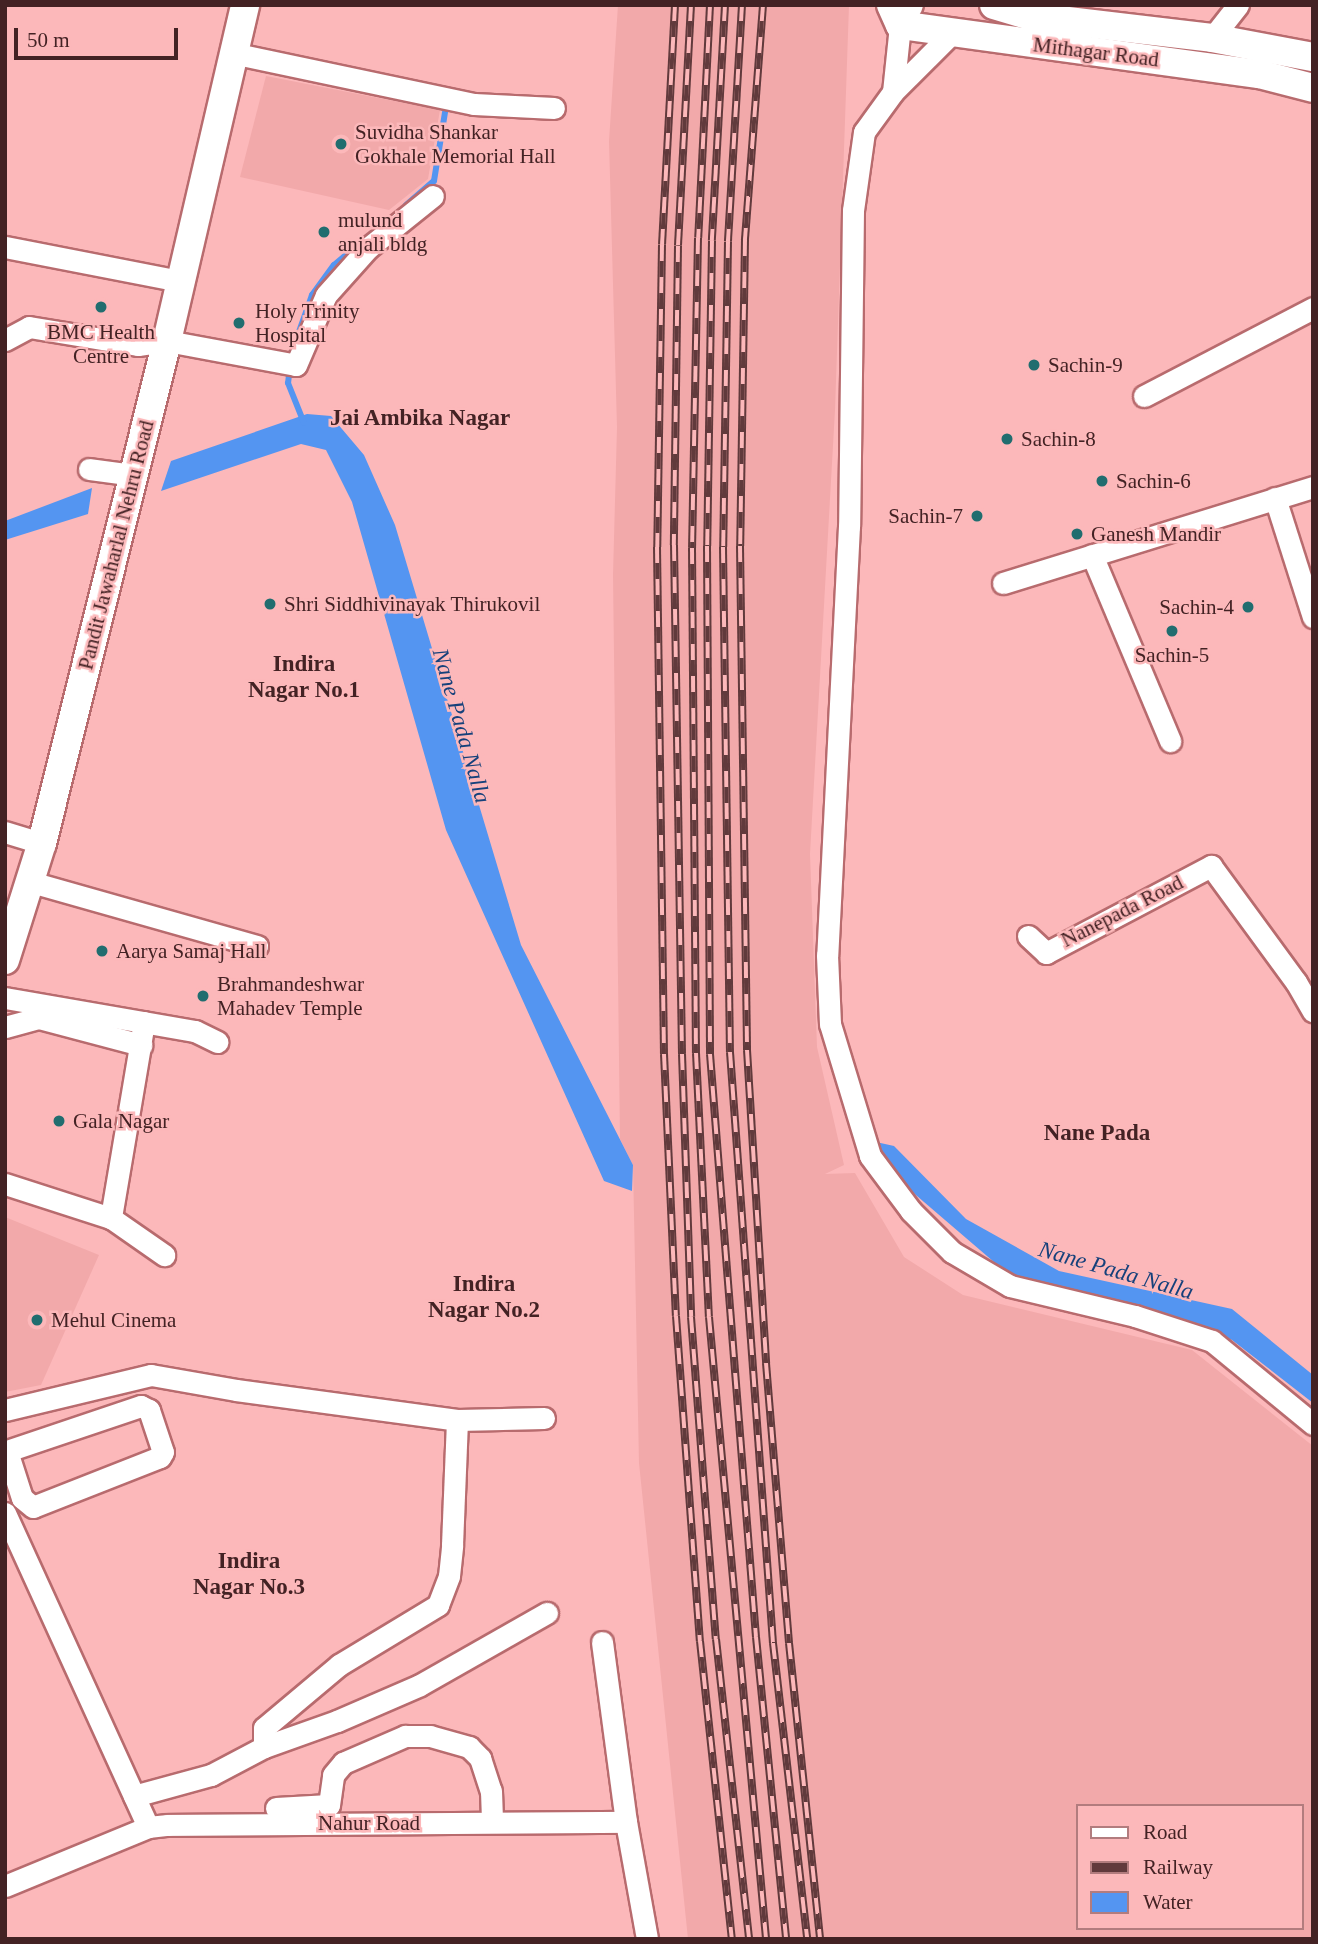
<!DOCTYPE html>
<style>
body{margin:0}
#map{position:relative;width:1318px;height:1944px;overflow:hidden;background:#fcb8ba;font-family:Georgia,serif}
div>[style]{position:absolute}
.built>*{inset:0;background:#f2a9aa}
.water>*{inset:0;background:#5495f1}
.stream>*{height:6px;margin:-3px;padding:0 3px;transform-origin:3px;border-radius:3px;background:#5495f1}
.roads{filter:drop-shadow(2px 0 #b86b6e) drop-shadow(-2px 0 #b86b6e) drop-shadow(0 2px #b86b6e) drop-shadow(0 -2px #b86b6e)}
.minor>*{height:21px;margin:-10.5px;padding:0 10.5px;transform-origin:10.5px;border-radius:10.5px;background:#fff}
.tertiary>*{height:28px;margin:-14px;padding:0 14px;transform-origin:14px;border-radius:14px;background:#fff}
.rail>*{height:8px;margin-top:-4px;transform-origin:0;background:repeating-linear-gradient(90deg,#fcb8ba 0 16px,#613a3c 0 32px);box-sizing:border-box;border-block:2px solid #613a3c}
.dots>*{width:19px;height:19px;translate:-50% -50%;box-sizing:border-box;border:4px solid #fcb8ba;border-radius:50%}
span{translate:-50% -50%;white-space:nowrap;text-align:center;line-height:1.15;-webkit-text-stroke:5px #fcb8ba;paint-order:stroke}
.street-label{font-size:21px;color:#432224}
.poi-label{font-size:21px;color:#432224}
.left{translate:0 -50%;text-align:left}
.right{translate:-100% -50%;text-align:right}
.neighbourhood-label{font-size:23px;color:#432224;font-weight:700}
.water-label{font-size:23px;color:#16417b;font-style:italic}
.frame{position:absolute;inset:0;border:7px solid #432224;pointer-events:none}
.legend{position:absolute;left:1076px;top:1804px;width:228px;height:126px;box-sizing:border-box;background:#fcb8ba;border:2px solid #b27c7e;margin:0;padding:9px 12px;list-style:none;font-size:21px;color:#432224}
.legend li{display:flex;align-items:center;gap:14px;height:35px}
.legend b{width:35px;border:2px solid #b27c7e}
.scale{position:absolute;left:14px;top:28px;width:164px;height:32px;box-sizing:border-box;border:4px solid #432224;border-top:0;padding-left:9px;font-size:21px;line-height:24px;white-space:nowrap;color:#432224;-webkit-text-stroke:5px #fcb8ba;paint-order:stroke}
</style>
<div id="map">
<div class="built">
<i style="clip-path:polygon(evenodd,618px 5px,849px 5px,835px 410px,810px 854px,817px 1047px,844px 1165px,825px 1174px,855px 1173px,904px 1257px,963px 1295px,1192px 1350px,1313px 1446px,1313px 1939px,688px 1939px,639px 1463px,633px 1165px,620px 1139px,613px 575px,617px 427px,609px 141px,618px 5px,1078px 1806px,1302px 1806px,1302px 1928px,1078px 1928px,1078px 1806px)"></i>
<i style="clip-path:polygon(266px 76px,440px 110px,428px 179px,389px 210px,240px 177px)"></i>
<i style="clip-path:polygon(5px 1217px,99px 1255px,41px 1385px,5px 1392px)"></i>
</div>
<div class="water">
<i style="clip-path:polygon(307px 414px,331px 416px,364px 455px,395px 525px,521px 945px,633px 1165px,632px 1191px,604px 1181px,446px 830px,352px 502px,326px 450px,301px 444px,161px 491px,171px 461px)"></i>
<i style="clip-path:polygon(92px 488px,88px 514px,5px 540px,5px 521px)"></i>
<i style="clip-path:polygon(876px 1142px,894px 1146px,966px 1219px,1059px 1271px,1232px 1309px,1313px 1375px,1313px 1403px,1232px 1340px,1199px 1324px,1008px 1274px,882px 1166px)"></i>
</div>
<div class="stream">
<i style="left:406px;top:205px;width:37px;rotate:-41deg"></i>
<i style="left:434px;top:181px;width:70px;rotate:-80.9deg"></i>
<i style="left:295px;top:343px;width:51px;rotate:-70.5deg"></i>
<i style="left:312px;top:295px;width:37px;rotate:-54deg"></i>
<i style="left:334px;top:265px;width:34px;rotate:-40deg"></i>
<i style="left:290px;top:367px;width:16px;rotate:97deg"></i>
<i style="left:288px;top:383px;width:43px;rotate:68.2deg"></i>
</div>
<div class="roads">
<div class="minor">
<i style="left:952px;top:33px;width:83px;rotate:135deg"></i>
<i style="left:893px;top:92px;width:49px;rotate:125.9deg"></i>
<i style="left:864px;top:132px;width:79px;rotate:98deg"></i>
<i style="left:853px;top:210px;width:316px;rotate:90.7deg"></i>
<i style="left:849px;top:526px;width:430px;rotate:92.9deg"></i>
<i style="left:827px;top:955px;width:69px;rotate:87.5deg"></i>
<i style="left:830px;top:1024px;width:138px;rotate:73.1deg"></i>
<i style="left:870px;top:1156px;width:69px;rotate:53.3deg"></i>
<i style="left:911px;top:1211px;width:58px;rotate:45deg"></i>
<i style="left:952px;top:1252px;width:67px;rotate:30.4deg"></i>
<i style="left:1010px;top:1286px;width:129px;rotate:13.5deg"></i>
<i style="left:1135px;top:1316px;width:81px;rotate:18deg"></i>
<i style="left:1212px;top:1341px;width:131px;rotate:39.4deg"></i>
<i style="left:1212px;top:38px;width:42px;rotate:-51.8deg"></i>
<i style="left:232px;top:53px;width:247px;rotate:11.9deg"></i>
<i style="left:474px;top:104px;width:80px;rotate:2.9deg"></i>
<i style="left:893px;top:92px;width:67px;rotate:-84deg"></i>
<i style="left:900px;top:25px;width:23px;rotate:-59deg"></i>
<i style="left:5px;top:247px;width:178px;rotate:11deg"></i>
<i style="left:5px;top:340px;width:27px;rotate:-28deg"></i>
<i style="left:29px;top:327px;width:110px;rotate:9.4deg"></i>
<i style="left:138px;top:345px;width:29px;rotate:-8deg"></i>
<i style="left:167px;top:341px;width:131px;rotate:10.5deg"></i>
<i style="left:296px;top:365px;width:76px;rotate:-66.8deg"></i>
<i style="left:326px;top:295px;width:63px;rotate:-48.2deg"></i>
<i style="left:368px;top:248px;width:83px;rotate:-38.7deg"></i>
<i style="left:1144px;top:396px;width:191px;rotate:-27.5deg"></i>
<i style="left:89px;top:469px;width:45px;rotate:7.6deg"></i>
<i style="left:1275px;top:498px;width:125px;rotate:72.3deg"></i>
<i style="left:1092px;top:555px;width:202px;rotate:67.2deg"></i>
<i style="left:1003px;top:583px;width:325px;rotate:-17.2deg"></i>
<i style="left:5px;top:832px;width:39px;rotate:17deg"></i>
<i style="left:31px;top:882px;width:235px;rotate:15.8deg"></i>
<i style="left:1028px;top:936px;width:25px;rotate:43deg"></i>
<i style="left:1046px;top:953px;width:187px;rotate:-27.8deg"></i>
<i style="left:1211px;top:866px;width:144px;rotate:53.8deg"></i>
<i style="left:1296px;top:982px;width:34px;rotate:60deg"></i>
<i style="left:5px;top:998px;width:193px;rotate:9.9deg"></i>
<i style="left:195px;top:1031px;width:25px;rotate:26deg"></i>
<i style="left:144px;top:1022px;width:199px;rotate:99.6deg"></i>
<i style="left:111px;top:1218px;width:65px;rotate:34.9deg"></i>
<i style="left:5px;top:1027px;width:35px;rotate:-15deg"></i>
<i style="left:39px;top:1018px;width:106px;rotate:14.8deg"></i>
<i style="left:5px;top:1184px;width:111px;rotate:17.8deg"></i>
<i style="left:5px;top:1410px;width:150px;rotate:-13.5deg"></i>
<i style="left:151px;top:1375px;width:86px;rotate:10deg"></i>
<i style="left:236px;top:1390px;width:223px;rotate:7.7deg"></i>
<i style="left:457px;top:1420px;width:87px;rotate:-1.3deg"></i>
<i style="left:5px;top:1452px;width:2px;rotate:-27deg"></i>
<i style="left:7px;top:1451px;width:141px;rotate:-18.6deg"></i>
<i style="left:141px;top:1406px;width:9px;rotate:27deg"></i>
<i style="left:149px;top:1410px;width:44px;rotate:71.6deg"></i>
<i style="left:163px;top:1452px;width:6px;rotate:121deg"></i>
<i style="left:160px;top:1457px;width:136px;rotate:158.5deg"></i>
<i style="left:33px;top:1507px;width:14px;rotate:-141deg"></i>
<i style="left:22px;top:1498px;width:49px;rotate:-107.7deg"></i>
<i style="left:5px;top:1513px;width:345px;rotate:65.5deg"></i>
<i style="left:602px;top:1642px;width:182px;rotate:82.4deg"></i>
<i style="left:264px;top:1747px;width:77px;rotate:-19.6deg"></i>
<i style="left:337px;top:1721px;width:90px;rotate:-23.4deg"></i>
<i style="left:420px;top:1685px;width:146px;rotate:-29.6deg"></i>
<i style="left:134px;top:1796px;width:80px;rotate:-15.3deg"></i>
<i style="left:211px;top:1775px;width:60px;rotate:-27.8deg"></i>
<i style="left:264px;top:1747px;width:19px;rotate:-90deg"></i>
<i style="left:264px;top:1728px;width:98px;rotate:-40deg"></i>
<i style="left:339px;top:1665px;width:116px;rotate:-31.2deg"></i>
<i style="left:438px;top:1605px;width:31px;rotate:-69deg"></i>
<i style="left:449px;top:1576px;width:31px;rotate:-84deg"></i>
<i style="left:452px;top:1545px;width:125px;rotate:-87.7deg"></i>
<i style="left:276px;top:1808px;width:53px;rotate:-3.2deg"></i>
<i style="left:329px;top:1805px;width:30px;rotate:-82deg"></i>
<i style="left:333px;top:1775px;width:16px;rotate:-50deg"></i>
<i style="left:343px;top:1763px;width:68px;rotate:-23.5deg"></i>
<i style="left:405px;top:1736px;width:25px"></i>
<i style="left:430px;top:1736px;width:41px;rotate:15.8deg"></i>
<i style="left:469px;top:1747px;width:16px;rotate:45deg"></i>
<i style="left:480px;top:1758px;width:35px;rotate:72deg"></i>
<i style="left:491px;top:1791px;width:31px;rotate:88deg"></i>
<i style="left:5px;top:1886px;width:155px;rotate:-22.4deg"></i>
<i style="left:148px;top:1827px;width:20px;rotate:-6deg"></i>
<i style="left:168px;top:1825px;width:458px;rotate:-0.4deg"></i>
<i style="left:626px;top:1822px;width:119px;rotate:79.8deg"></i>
</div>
<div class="tertiary">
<i style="left:891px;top:5px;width:22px;rotate:66deg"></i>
<i style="left:900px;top:25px;width:362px;rotate:7.8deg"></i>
<i style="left:1259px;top:74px;width:56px;rotate:14.5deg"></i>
<i style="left:994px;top:5px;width:42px;rotate:16.7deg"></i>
<i style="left:1034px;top:17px;width:179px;rotate:6.7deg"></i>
<i style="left:1212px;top:38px;width:103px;rotate:10.7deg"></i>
<i style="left:5px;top:960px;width:123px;rotate:-72.5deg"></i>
<i style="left:42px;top:843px;width:517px;rotate:-76.02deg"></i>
<i style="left:167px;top:341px;width:345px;rotate:-76.9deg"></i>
</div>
</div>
<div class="rail">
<i style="left:675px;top:5px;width:240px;rotate:93.1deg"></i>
<i style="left:662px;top:245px;width:302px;rotate:90.9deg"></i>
<i style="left:657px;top:547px;width:507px;rotate:89.21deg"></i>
<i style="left:664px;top:1054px;width:262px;rotate:87.4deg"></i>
<i style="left:676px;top:1316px;width:326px;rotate:85.8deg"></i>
<i style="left:700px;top:1641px;width:300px;rotate:83.9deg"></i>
<i style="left:691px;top:5px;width:241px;rotate:93.1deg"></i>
<i style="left:678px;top:246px;width:299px;rotate:90.8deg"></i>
<i style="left:674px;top:545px;width:509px;rotate:89.1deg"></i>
<i style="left:682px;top:1054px;width:263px;rotate:88deg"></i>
<i style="left:691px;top:1317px;width:323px;rotate:85.6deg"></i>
<i style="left:716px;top:1639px;width:302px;rotate:83.7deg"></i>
<i style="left:710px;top:5px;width:233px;rotate:92.9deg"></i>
<i style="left:698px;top:238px;width:310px;rotate:91.1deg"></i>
<i style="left:692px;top:548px;width:505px;rotate:89.55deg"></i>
<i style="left:696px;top:1053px;width:264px;rotate:87.2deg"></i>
<i style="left:709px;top:1317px;width:625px;rotate:84.76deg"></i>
<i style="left:725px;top:5px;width:236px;rotate:93.2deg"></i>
<i style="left:712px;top:241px;width:305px;rotate:90.9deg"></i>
<i style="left:707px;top:546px;width:508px;rotate:89.66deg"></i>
<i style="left:710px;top:1054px;width:585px;rotate:85.49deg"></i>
<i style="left:756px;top:1637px;width:303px;rotate:84.3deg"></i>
<i style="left:742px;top:5px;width:237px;rotate:93.4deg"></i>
<i style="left:728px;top:242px;width:305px;rotate:90.9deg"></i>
<i style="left:723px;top:547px;width:505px;rotate:89.21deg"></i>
<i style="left:730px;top:1052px;width:593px;rotate:85.84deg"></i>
<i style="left:773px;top:1643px;width:298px;rotate:83.4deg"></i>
<i style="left:763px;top:5px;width:236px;rotate:94.4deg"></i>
<i style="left:745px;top:240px;width:306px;rotate:90.9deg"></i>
<i style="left:740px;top:546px;width:504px;rotate:89.2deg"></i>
<i style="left:747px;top:1050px;width:314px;rotate:86.5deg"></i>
<i style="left:766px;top:1363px;width:281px;rotate:85.3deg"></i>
<i style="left:789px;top:1643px;width:298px;rotate:84deg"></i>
</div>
<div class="dots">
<i style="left:341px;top:144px;background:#216d6f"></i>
<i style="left:324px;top:232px;background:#216d6f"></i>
<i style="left:101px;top:307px;background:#216d6f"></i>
<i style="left:239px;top:323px;background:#216d6f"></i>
<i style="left:1034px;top:365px;background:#216d6f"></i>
<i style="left:1007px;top:439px;background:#216d6f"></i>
<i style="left:1102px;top:481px;background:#216d6f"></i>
<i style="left:977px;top:516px;background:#216d6f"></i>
<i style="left:1077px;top:534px;background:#216d6f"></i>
<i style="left:270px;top:604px;background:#216d6f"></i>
<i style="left:1248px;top:607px;background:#216d6f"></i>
<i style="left:1172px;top:631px;background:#216d6f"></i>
<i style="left:102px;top:951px;background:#216d6f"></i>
<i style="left:203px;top:996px;background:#216d6f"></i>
<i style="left:59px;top:1121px;background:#216d6f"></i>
<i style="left:37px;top:1320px;background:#216d6f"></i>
</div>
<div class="street-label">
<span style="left:1096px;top:52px;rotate:7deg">Mithagar Road</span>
<span style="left:116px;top:545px;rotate:-76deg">Pandit Jawaharlal Nehru Road</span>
<span style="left:1122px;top:911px;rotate:-27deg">Nanepada Road</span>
<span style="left:369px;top:1823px">Nahur Road</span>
</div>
<div class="poi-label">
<span class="left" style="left:355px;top:144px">Suvidha Shankar<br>Gokhale Memorial Hall</span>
<span class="left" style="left:338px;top:232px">mulund<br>anjali bldg</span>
<span class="left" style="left:255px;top:323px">Holy Trinity<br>Hospital</span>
<span style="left:101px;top:344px">BMC Health<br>Centre</span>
<span class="left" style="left:1048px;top:365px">Sachin-9</span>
<span class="left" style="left:1021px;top:439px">Sachin-8</span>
<span class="left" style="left:1116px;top:481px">Sachin-6</span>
<span class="right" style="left:963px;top:516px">Sachin-7</span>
<span class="left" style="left:1091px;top:534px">Ganesh Mandir</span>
<span class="left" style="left:284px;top:604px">Shri Siddhivinayak Thirukovil</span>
<span class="right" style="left:1234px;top:607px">Sachin-4</span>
<span style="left:1172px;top:655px">Sachin-5</span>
<span class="left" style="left:116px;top:951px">Aarya Samaj Hall</span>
<span class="left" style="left:217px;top:996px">Brahmandeshwar<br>Mahadev Temple</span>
<span class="left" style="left:73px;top:1121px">Gala Nagar</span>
<span class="left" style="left:51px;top:1320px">Mehul Cinema</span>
</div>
<div class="neighbourhood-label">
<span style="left:420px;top:418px">Jai Ambika Nagar</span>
<span style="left:304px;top:677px">Indira<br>Nagar No.1</span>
<span style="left:1097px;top:1133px">Nane Pada</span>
<span style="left:484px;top:1297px">Indira<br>Nagar No.2</span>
<span style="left:249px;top:1574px">Indira<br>Nagar No.3</span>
</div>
<div class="water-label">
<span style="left:461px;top:726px;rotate:74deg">Nane Pada Nalla</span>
<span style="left:1116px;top:1271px;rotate:16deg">Nane Pada Nalla</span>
</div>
<div class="frame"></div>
<ul class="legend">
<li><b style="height:9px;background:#fff"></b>Road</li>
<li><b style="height:9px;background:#613a3c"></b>Railway</li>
<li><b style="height:19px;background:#5495f1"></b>Water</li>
</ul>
<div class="scale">50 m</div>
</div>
